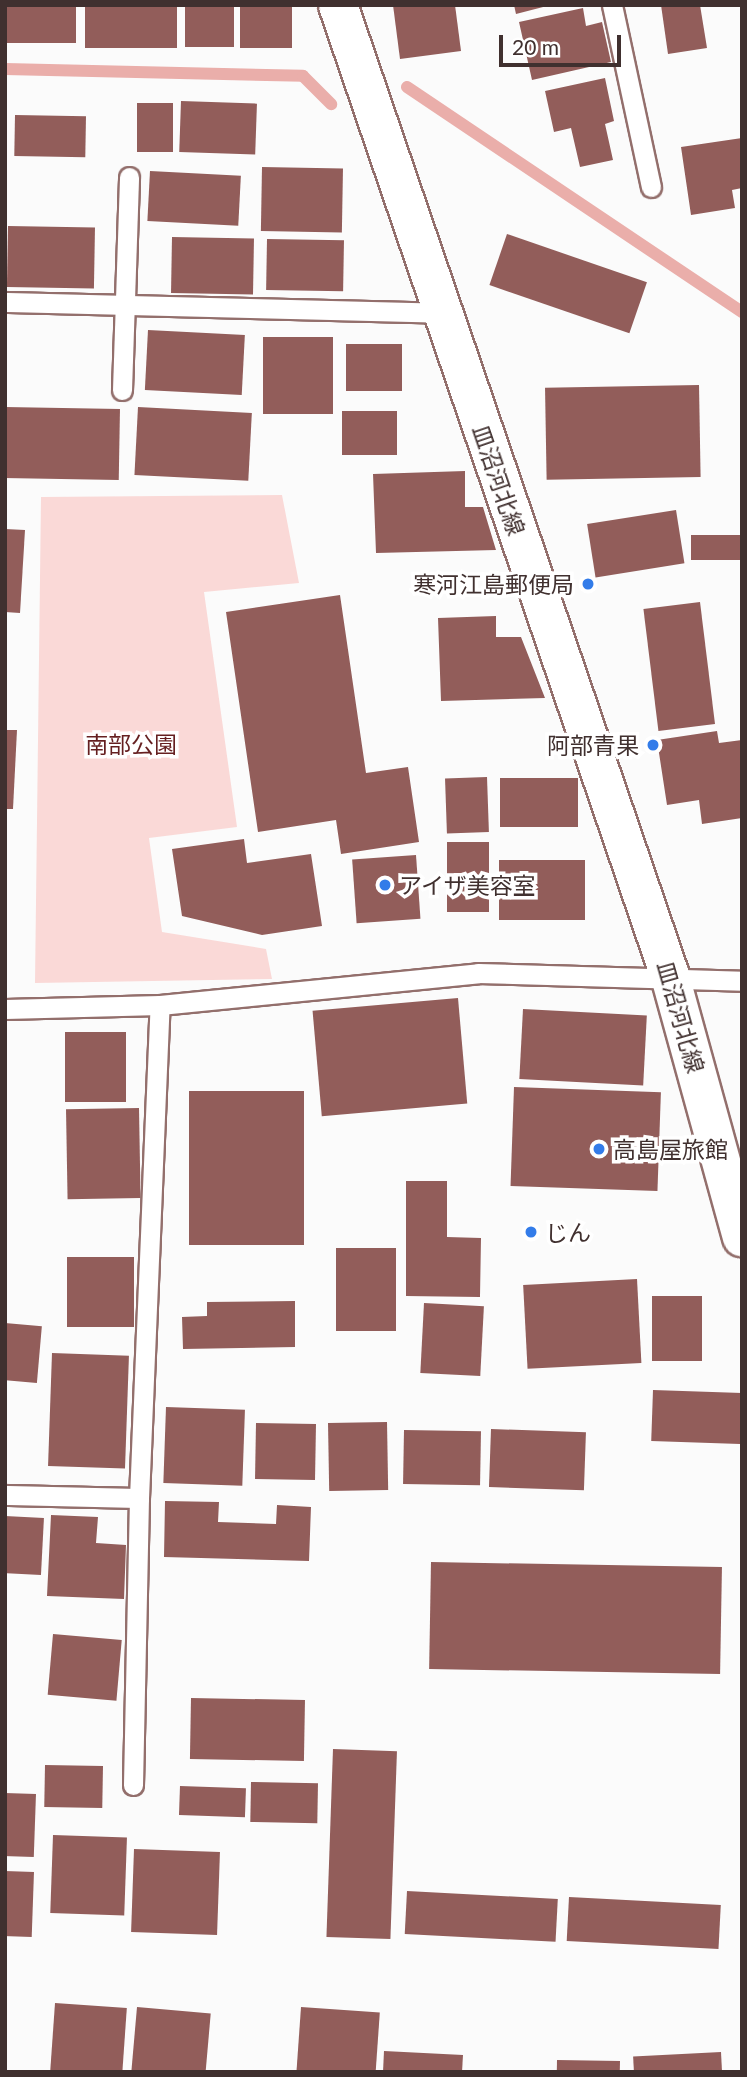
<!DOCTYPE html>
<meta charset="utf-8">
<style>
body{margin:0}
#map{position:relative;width:747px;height:2077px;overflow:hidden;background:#fbfbfb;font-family:Lato,"Noto Sans JP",sans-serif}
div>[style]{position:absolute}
.green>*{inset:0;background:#fad9d7}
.stream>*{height:12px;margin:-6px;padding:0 6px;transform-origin:6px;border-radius:6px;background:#eaaeaa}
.building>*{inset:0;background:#925d5a;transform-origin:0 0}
.roads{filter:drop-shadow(2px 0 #936f6c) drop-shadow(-2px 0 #936f6c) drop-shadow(0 2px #936f6c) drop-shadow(0 -2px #936f6c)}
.service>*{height:19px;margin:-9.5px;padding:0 9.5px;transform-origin:9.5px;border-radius:9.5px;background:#fff}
.secondary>*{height:38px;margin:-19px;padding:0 19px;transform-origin:19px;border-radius:19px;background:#fff}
.dots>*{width:19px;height:19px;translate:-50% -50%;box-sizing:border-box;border:4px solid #fff;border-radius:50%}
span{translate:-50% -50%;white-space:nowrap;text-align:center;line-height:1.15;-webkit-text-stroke:7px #fff;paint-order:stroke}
.street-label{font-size:23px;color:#40302f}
.poi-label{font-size:23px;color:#40302f}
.right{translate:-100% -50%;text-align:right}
.left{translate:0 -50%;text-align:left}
.park-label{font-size:23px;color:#651f20}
.frame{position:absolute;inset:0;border:7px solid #40302f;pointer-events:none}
.scale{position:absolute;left:499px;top:35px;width:122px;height:32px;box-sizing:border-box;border:4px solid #40302f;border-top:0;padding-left:9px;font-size:21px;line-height:24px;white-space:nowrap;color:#40302f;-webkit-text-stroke:5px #fff;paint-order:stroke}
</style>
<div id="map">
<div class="green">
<i style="clip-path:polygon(282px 495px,299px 583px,204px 592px,237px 827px,149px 838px,162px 932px,266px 949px,272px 979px,35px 983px,41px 497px)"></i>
</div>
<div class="stream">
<i style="left:5px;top:69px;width:298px;rotate:1.3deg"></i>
<i style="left:303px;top:76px;width:40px;rotate:45deg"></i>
<i style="left:407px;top:87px;width:404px;rotate:33.9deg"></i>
</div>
<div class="building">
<i style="left:5px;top:5px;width:71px;height:38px"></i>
<i style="left:85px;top:5px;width:92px;height:43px"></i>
<i style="left:185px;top:5px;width:49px;height:42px"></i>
<i style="left:240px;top:5px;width:52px;height:43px"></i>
<i style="clip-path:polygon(393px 5px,455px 5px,461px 51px,400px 59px)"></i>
<i style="clip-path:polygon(514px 5px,547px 5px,547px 6px,516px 14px)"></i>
<i style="clip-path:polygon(661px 5px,700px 5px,707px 48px,668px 54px)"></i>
<i style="clip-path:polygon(583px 8px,586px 26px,602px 22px,611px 62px,532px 80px,519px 22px)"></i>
<i style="clip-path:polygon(605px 78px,614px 121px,605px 124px,613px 160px,580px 167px,571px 128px,554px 132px,545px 91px)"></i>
<i style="left:181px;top:101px;width:76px;height:51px;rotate:2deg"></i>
<i style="left:137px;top:103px;width:36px;height:49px"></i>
<i style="left:15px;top:115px;width:71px;height:41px;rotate:1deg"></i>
<i style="clip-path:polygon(742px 138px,742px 188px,732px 190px,735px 208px,691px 215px,681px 147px)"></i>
<i style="left:262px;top:167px;width:81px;height:64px;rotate:1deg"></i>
<i style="left:150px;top:171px;width:91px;height:50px;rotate:3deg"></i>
<i style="left:8px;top:226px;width:87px;height:61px;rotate:1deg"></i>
<i style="left:507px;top:234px;width:148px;height:54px;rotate:19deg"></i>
<i style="left:172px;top:237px;width:82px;height:56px;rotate:1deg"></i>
<i style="left:267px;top:239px;width:77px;height:51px;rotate:1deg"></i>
<i style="left:148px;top:330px;width:97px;height:60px;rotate:3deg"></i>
<i style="left:263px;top:337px;width:70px;height:77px"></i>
<i style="left:402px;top:344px;width:47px;height:56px;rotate:90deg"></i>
<i style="left:699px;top:385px;width:92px;height:154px;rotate:89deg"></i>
<i style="left:5px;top:407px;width:115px;height:71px;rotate:1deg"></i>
<i style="left:138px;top:407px;width:114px;height:68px;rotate:3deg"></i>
<i style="left:342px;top:411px;width:55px;height:44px"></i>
<i style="clip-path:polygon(465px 471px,465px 507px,483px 507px,496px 550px,376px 553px,373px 474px)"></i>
<i style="left:676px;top:510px;width:54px;height:90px;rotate:81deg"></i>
<i style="clip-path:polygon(5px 529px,25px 530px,20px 613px,5px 612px)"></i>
<i style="left:691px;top:535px;width:51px;height:25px"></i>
<i style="clip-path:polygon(340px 595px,366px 773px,408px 767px,419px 842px,341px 854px,336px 820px,258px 832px,226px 612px)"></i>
<i style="left:700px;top:602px;width:123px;height:57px;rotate:83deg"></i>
<i style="clip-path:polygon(496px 616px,496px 637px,521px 637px,545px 698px,441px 701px,438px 618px)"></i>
<i style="clip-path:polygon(5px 730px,17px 730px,13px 809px,5px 809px)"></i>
<i style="clip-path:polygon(717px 731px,719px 743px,742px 740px,742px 818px,702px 824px,699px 800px,667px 805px,657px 740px)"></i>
<i style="left:487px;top:777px;width:55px;height:42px;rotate:88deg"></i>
<i style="left:500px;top:778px;width:78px;height:49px"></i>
<i style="clip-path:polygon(244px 839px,247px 863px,311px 854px,322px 926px,262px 935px,182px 916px,172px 849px)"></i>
<i style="left:447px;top:842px;width:42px;height:70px"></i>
<i style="left:416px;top:855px;width:64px;height:64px;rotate:86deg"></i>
<i style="left:499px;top:860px;width:86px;height:60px"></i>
<i style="left:458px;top:998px;width:106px;height:146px;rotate:85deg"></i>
<i style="left:523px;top:1009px;width:124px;height:70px;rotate:3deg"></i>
<i style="left:65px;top:1032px;width:61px;height:70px"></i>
<i style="left:514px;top:1087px;width:147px;height:99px;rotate:2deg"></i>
<i style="left:189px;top:1091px;width:115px;height:154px"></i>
<i style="left:139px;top:1108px;width:90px;height:73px;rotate:89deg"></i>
<i style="clip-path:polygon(406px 1181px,447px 1181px,447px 1237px,481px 1238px,480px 1297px,406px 1296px)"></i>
<i style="left:336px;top:1248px;width:60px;height:83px"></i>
<i style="left:67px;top:1257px;width:67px;height:70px"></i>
<i style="left:637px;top:1279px;width:84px;height:114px;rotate:87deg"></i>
<i style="left:702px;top:1296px;width:65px;height:50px;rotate:90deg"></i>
<i style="clip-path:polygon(295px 1301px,295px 1347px,183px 1349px,182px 1317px,207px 1316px,207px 1302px)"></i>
<i style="left:424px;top:1303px;width:60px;height:70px;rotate:3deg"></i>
<i style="left:5px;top:1323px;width:37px;height:57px;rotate:5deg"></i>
<i style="left:52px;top:1353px;width:77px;height:113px;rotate:2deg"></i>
<i style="left:653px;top:1390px;width:89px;height:51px;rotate:2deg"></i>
<i style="left:166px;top:1407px;width:79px;height:76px;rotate:2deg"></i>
<i style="left:387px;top:1422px;width:68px;height:59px;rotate:89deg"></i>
<i style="left:256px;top:1423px;width:60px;height:56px;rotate:1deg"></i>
<i style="left:491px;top:1429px;width:95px;height:58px;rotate:2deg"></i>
<i style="left:404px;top:1430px;width:77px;height:54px;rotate:1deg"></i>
<i style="clip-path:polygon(165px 1501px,219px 1502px,218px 1522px,276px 1524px,277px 1505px,311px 1507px,309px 1561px,164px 1557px)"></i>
<i style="clip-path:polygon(51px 1515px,98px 1517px,96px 1543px,126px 1545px,124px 1599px,47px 1596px)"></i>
<i style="left:5px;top:1516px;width:39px;height:57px;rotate:3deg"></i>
<i style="left:431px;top:1562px;width:291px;height:107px;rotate:1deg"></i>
<i style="left:53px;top:1634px;width:69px;height:61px;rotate:5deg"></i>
<i style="left:191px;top:1698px;width:114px;height:61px;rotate:1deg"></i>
<i style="left:333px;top:1749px;width:64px;height:188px;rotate:2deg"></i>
<i style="left:45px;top:1765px;width:58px;height:42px;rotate:1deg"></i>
<i style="left:251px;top:1782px;width:67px;height:40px;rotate:1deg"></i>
<i style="left:180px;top:1786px;width:66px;height:29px;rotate:2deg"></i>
<i style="left:5px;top:1793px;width:31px;height:63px;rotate:2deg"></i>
<i style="left:53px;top:1835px;width:74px;height:78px;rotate:2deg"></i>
<i style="left:134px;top:1849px;width:86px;height:83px;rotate:2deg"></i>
<i style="left:5px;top:1871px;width:29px;height:65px;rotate:2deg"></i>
<i style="left:407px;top:1891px;width:151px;height:43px;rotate:3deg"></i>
<i style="left:569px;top:1897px;width:152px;height:44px;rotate:3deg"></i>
<i style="left:55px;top:2003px;width:72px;height:69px;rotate:4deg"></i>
<i style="left:137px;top:2007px;width:74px;height:65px;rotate:5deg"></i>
<i style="left:301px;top:2007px;width:79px;height:65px;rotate:4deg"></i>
<i style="clip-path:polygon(384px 2051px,463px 2055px,462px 2072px,383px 2072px)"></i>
<i style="left:721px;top:2052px;width:20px;height:88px;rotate:87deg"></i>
<i style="left:557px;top:2060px;width:63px;height:12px;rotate:1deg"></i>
</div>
<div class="roads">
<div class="service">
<i style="left:612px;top:5px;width:186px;rotate:77.9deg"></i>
<i style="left:5px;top:302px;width:437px;rotate:1.4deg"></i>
<i style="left:122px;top:390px;width:213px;rotate:-88.1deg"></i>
<i style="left:5px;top:1009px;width:155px;rotate:-1.5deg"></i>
<i style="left:160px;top:1005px;width:320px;rotate:-5.7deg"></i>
<i style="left:478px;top:973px;width:264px;rotate:1.7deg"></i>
<i style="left:5px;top:1495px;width:134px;rotate:1.3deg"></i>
<i style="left:139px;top:1498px;width:287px;rotate:91.2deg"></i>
<i style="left:139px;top:1498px;width:493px;rotate:-87.6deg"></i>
</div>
<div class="secondary">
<i style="left:338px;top:5px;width:1026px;rotate:71.12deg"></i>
<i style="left:670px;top:976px;width:271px;rotate:74.6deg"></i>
</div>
</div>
<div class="dots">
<i style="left:588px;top:584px;background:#337ce9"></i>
<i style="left:653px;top:745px;background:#337ce9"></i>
<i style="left:385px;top:885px;background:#337ce9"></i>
<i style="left:599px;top:1149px;background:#337ce9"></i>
<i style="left:531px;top:1232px;background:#337ce9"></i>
</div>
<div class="street-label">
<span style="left:499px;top:480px;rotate:71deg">皿沼河北線</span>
<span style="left:681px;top:1017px;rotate:74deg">皿沼河北線</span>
</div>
<div class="poi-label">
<span class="right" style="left:574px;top:584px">寒河江島郵便局</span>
<span class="right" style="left:639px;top:745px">阿部青果</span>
<span class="left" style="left:399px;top:885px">アイザ美容室</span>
<span class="left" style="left:613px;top:1149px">高島屋旅館</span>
<span class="left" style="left:545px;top:1232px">じん</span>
</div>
<div class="park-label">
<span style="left:131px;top:744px">南部公園</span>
</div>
<div class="frame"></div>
<div class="scale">20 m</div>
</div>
